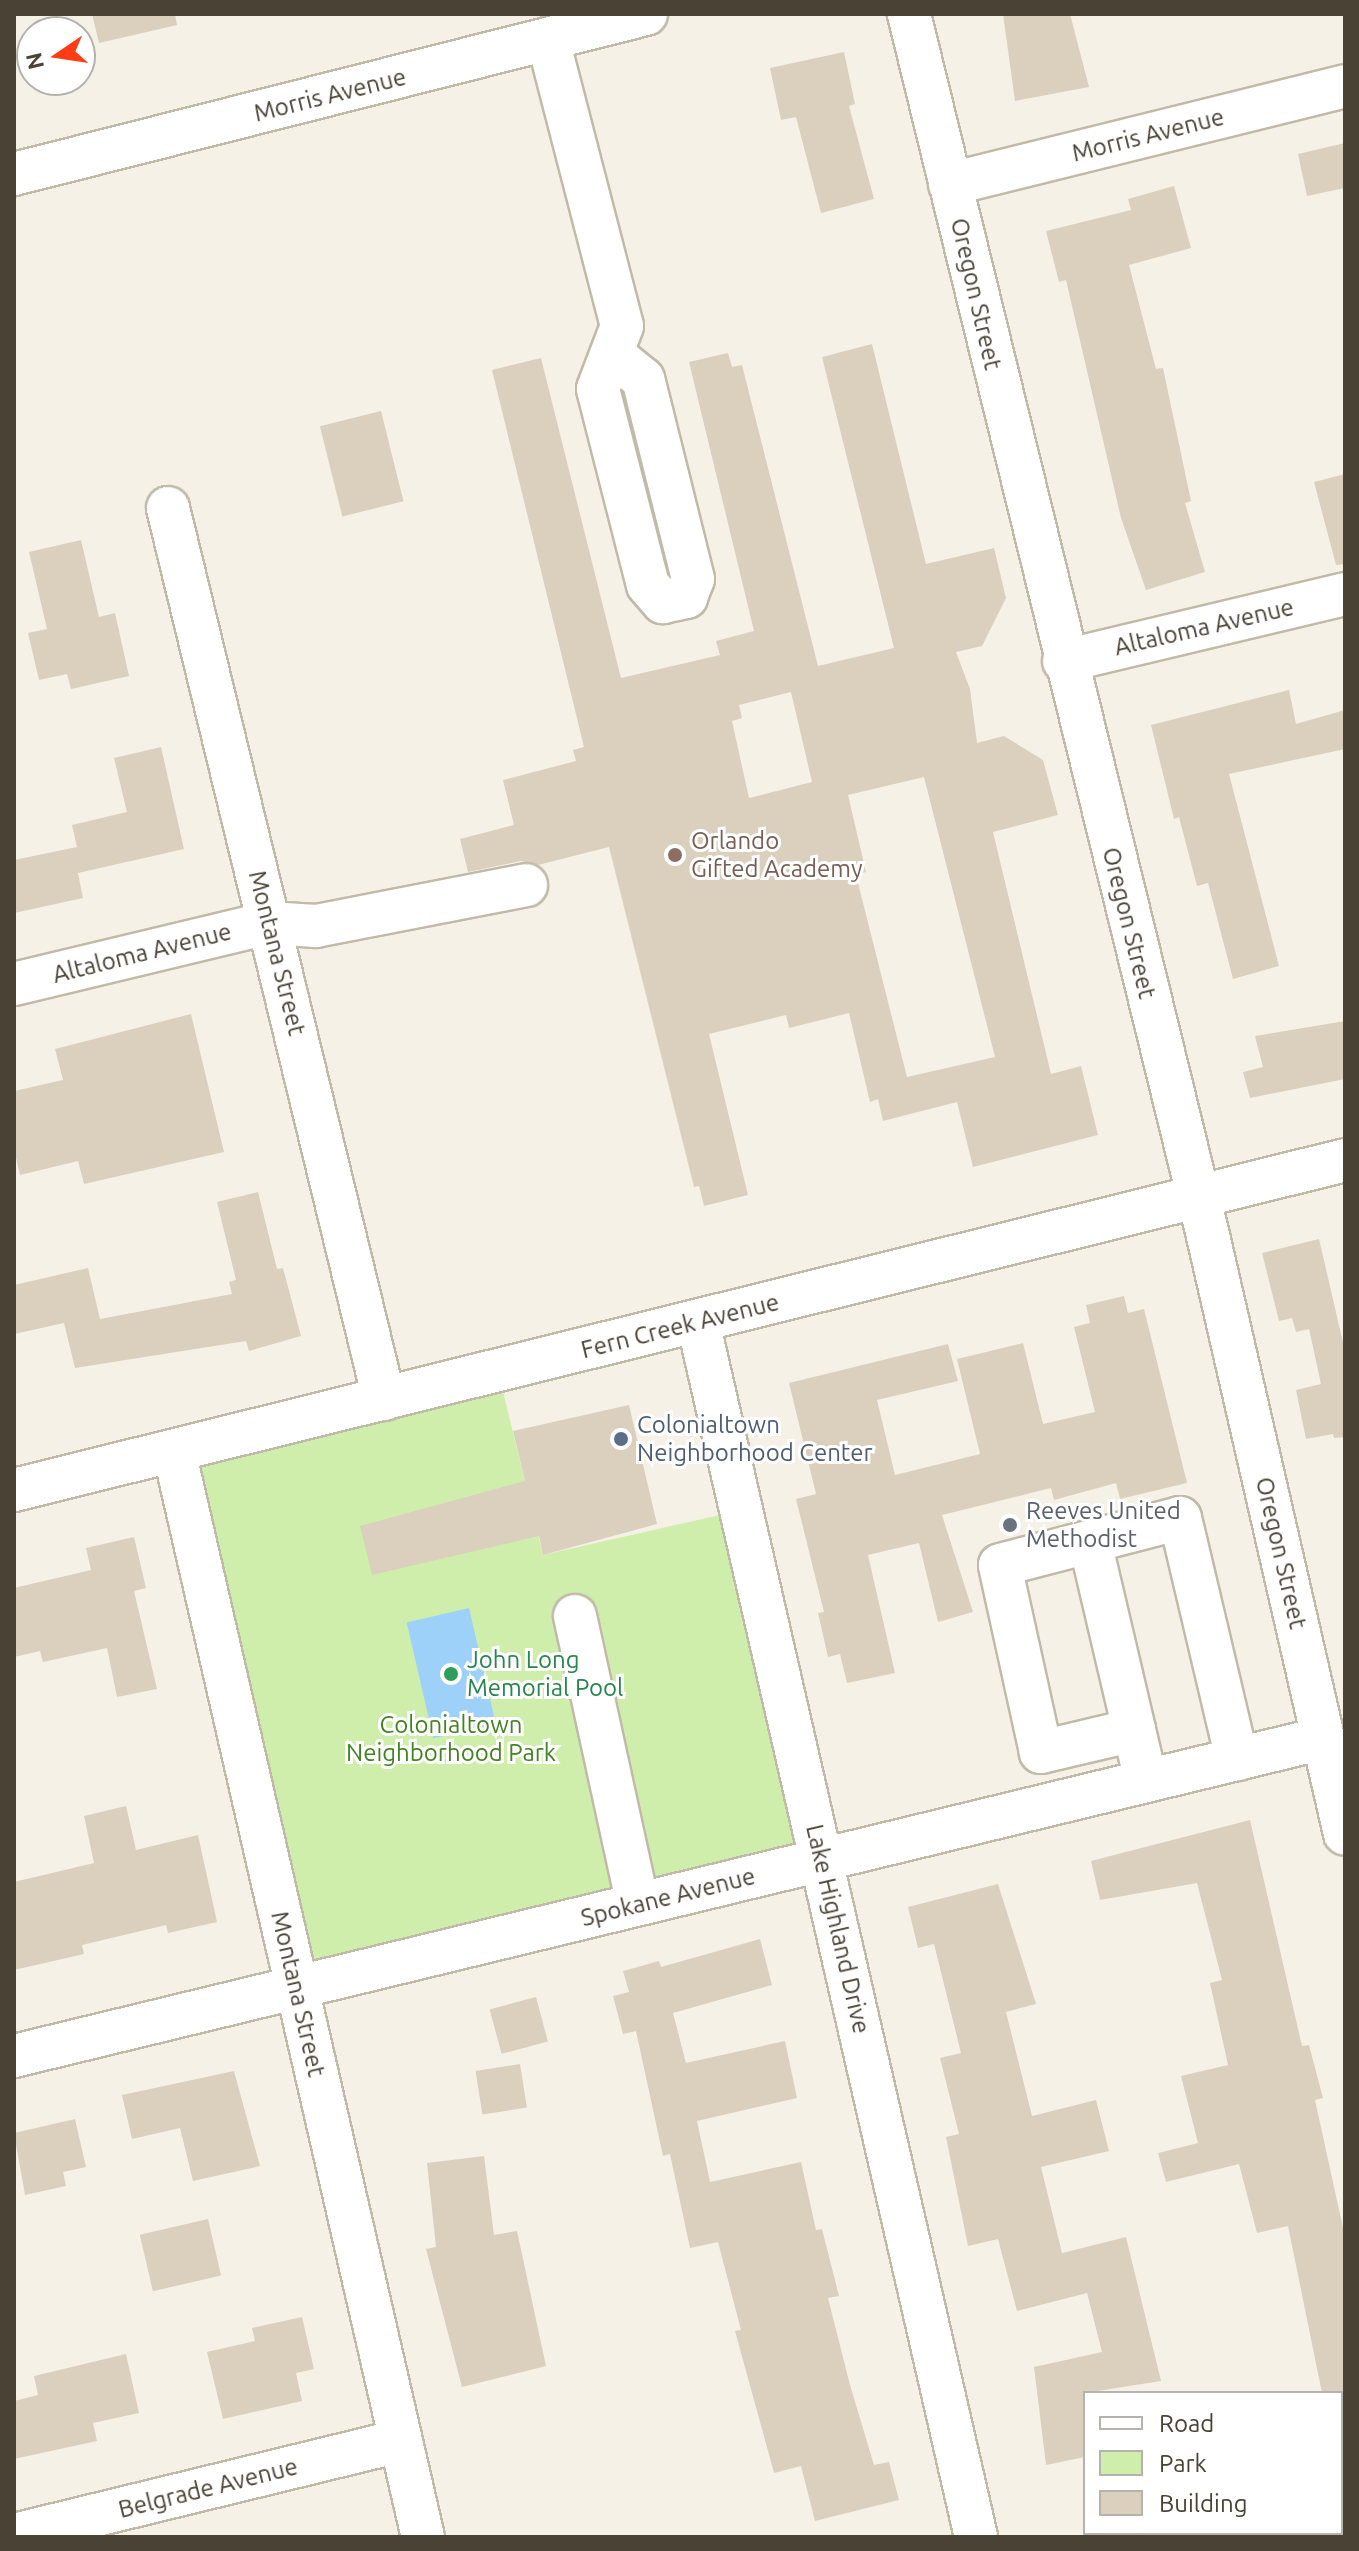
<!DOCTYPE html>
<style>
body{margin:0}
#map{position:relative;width:1359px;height:2551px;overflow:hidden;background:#f5f1e7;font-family:Ubuntu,sans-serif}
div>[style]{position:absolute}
.green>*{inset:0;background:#cfeeab}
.water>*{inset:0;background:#9dd1f9;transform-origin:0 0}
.building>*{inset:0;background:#dbd0be;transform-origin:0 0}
.roads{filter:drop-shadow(2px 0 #c2baa8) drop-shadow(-2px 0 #c2baa8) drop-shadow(0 2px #c2baa8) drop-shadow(0 -2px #c2baa8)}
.minor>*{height:42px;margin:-21px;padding:0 21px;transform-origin:21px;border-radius:21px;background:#fff}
.dots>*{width:22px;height:22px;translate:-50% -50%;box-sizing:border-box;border:4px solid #fff;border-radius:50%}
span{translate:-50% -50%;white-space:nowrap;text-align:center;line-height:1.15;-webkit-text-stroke:6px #fff;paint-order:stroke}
.street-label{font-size:24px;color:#494235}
.education-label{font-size:24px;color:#785e54}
.left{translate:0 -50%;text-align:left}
.service-label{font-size:24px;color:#4e5e75}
.worship-label{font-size:24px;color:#5b616d}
.leisure-label{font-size:24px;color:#27864d}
.park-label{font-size:24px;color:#448321}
.frame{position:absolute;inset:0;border:16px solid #494235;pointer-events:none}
.legend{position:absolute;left:1083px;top:2391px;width:260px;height:144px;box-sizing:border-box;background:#fff;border:2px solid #b6b3ae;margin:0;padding:10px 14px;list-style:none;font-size:24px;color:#494235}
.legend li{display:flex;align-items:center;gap:16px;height:40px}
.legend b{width:40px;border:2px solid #b6b3ae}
.north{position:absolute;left:16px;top:16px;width:80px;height:80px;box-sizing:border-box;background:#fff;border:2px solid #b6b3ae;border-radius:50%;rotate:257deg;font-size:22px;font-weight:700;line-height:32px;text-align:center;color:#494235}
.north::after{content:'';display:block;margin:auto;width:28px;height:36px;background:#ff3c14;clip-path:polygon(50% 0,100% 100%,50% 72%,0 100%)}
</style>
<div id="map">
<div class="green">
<i style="clip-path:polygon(498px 1371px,543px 1555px,742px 1510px,822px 1859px,297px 1988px,174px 1451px)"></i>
</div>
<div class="water">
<i style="left:469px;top:1608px;width:119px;height:64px;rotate:77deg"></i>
</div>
<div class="building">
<i style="clip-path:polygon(92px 14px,175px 14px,177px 25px,99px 43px)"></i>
<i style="clip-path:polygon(1003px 14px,1070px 14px,1089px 87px,1015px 101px)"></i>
<i style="clip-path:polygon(844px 52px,855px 104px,849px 106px,874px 199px,821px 213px,796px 117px,781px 120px,770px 68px)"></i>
<i style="clip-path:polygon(1345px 143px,1345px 188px,1307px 196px,1298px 154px)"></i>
<i style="clip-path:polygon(1174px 186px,1191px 248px,1129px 265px,1156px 369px,1163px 368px,1191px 501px,1185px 503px,1205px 572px,1146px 590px,1121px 518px,1066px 280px,1059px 282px,1046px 231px,1131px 210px,1128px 199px)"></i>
<i style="clip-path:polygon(evenodd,872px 344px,926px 564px,994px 548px,1006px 598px,982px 646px,956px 652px,970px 689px,977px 743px,1004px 736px,1043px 760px,1058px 815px,993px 832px,1051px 1074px,1081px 1066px,1098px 1135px,973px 1167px,957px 1102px,883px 1121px,878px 1099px,870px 1102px,849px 1013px,789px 1028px,786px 1015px,709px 1034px,748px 1195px,704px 1206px,699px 1186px,694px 1187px,609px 847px,538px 865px,521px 861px,468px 872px,460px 839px,514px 825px,503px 780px,576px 761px,573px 750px,584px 747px,492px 370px,541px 358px,621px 678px,720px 655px,716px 641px,754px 631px,689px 362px,728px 353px,732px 367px,742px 365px,818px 666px,894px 648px,822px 357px,872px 344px,791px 692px,812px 782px,749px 798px,732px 721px,742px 718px,739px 705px,791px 692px,872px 344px,924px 777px,995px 1057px,907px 1077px,856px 875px,866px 872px,848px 795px,924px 777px)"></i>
<i style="left:381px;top:411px;width:93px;height:63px;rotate:76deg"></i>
<i style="clip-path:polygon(1345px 474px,1345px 564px,1336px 565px,1314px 482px)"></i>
<i style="clip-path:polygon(81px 540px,99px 617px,115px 613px,129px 676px,71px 689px,67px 674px,39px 680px,28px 633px,47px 629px,29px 552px)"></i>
<i style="clip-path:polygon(1289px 690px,1296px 724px,1345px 710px,1345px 749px,1229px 774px,1279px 966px,1233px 979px,1208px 883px,1197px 886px,1179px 817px,1174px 819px,1151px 725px)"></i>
<i style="clip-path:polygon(161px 747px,184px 849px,78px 873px,83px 898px,14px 913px,14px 860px,77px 847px,72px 825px,127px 812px,114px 758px)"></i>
<i style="clip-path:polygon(191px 1014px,224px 1152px,84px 1184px,78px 1161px,20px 1175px,14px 1149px,14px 1091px,63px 1080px,55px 1049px)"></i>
<i style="clip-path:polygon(1345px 1021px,1345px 1079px,1250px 1098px,1243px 1072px,1263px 1067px,1255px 1036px)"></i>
<i style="clip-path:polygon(258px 1192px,277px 1269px,283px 1268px,301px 1336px,249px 1351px,246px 1341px,75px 1368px,64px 1323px,14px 1334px,14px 1285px,88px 1268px,100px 1319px,232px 1294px,229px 1282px,236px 1280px,217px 1202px)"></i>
<i style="clip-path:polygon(1319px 1239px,1345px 1351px,1345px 1437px,1334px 1438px,1333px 1434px,1306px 1439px,1296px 1390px,1321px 1384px,1309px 1329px,1296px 1332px,1292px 1318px,1279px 1321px,1262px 1253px)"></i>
<i style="clip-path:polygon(1124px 1296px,1128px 1313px,1144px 1309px,1187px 1483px,1120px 1499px,1116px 1483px,1054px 1500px,1051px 1488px,942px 1515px,973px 1612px,938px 1622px,919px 1543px,868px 1555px,895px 1673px,847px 1683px,840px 1654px,828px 1657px,818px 1613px,824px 1612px,796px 1499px,816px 1494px,789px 1383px,948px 1344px,958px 1381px,877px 1400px,895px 1475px,980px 1454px,957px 1359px,1023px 1343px,1043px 1424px,1095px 1412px,1074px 1327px,1090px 1323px,1086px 1305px)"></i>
<i style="clip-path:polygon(629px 1405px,657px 1524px,543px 1555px,539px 1536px,372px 1575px,360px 1526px,525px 1481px,513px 1431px)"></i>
<i style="clip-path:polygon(134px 1537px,146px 1588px,134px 1591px,157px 1689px,117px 1697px,107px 1648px,43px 1662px,40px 1651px,14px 1657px,14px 1588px,91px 1570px,86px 1548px)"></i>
<i style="clip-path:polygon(126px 1806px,136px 1850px,198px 1835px,217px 1922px,168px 1933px,166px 1925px,82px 1945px,84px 1954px,14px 1970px,14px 1882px,94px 1863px,84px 1816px)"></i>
<i style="clip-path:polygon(1250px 1820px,1302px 2046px,1309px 2045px,1323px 2098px,1315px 2100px,1345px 2237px,1345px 2441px,1341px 2441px,1341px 2393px,1322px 2393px,1288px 2226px,1257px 2233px,1239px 2164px,1166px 2182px,1158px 2153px,1198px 2143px,1181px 2076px,1228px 2065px,1210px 1983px,1222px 1980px,1197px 1883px,1100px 1900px,1091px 1861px)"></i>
<i style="clip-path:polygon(998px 1884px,1036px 2004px,1006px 2012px,1032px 2116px,1096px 2100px,1109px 2151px,1041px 2167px,1062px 2253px,1126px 2237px,1161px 2381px,1085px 2393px,1085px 2457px,1046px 2465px,1034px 2367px,1102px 2352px,1087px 2293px,1017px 2311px,998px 2239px,968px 2246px,946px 2137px,959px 2134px,940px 2058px,961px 2053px,934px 1944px,918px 1948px,908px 1907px)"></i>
<i style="clip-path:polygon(760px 1939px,772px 1985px,673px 2013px,686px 2063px,785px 2041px,797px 2098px,697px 2121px,710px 2182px,801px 2162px,816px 2230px,822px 2229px,839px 2296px,828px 2298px,850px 2385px,874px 2465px,889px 2462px,899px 2500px,815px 2521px,801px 2466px,774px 2473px,735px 2331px,741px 2330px,718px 2242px,690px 2248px,670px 2154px,663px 2156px,636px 2031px,623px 2034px,613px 1996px,629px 1992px,623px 1971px,659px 1961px,661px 1967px)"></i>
<i style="left:536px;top:1997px;width:46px;height:48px;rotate:75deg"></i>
<i style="left:520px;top:2064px;width:44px;height:45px;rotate:81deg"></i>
<i style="clip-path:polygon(234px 2071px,260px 2166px,193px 2181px,180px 2128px,132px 2139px,122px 2095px)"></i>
<i style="clip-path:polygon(75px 2119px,86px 2167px,63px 2172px,66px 2186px,25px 2195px,14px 2133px)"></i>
<i style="clip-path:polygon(484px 2156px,494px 2235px,517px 2231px,546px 2366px,462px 2387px,426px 2249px,436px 2247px,427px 2163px)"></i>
<i style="left:208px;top:2219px;width:58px;height:70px;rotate:77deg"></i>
<i style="clip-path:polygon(302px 2317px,314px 2369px,296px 2373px,302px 2401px,223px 2419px,207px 2352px,255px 2341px,252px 2328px)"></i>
<i style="clip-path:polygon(126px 2354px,139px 2413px,93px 2423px,97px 2441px,14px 2459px,14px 2401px,38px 2395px,34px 2376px)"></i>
</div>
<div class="roads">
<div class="minor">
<i style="left:909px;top:14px;width:1262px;rotate:76.25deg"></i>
<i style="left:1209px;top:1240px;width:609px;rotate:77.1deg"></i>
<i style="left:548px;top:40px;width:295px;rotate:75.5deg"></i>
<i style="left:622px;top:326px;width:67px;rotate:110.9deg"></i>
<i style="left:598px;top:389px;width:202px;rotate:75.7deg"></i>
<i style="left:648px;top:585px;width:23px;rotate:49deg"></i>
<i style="left:663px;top:602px;width:24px;rotate:-12deg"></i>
<i style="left:686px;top:597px;width:19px;rotate:-69deg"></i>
<i style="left:693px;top:579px;width:206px;rotate:-104deg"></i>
<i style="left:643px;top:379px;width:40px;rotate:-141deg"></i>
<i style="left:14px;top:174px;width:652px;rotate:-14.21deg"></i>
<i style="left:950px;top:184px;width:407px;rotate:-13.9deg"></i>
<i style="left:168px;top:508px;width:917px;rotate:76.37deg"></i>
<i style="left:1064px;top:661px;width:289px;rotate:-13.4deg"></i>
<i style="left:14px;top:984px;width:262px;rotate:-13.5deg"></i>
<i style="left:269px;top:923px;width:47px;rotate:3.7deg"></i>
<i style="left:316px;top:926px;width:214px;rotate:-11deg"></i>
<i style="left:698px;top:1322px;width:1246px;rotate:77.11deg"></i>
<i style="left:174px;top:1451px;width:1114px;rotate:77.09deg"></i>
<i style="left:14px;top:1490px;width:1371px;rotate:-13.92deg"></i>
<i style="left:1090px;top:1542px;width:193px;rotate:76.8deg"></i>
<i style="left:575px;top:1616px;width:295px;rotate:77.7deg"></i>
<i style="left:1146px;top:1781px;width:52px;rotate:-103.2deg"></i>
<i style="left:1134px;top:1730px;width:96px;rotate:166.7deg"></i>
<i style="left:1041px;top:1752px;width:191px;rotate:-102.4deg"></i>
<i style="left:1000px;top:1565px;width:186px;rotate:-14.6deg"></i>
<i style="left:1180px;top:1518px;width:248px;rotate:76.7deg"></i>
<i style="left:14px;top:2056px;width:1347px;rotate:-13.65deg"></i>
<i style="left:14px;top:2535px;width:398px;rotate:-13.7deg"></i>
</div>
</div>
<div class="dots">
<i style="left:675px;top:855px;background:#8d6e63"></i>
<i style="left:621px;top:1439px;background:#5c6f8a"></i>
<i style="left:1010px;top:1525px;background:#6b7280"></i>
<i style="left:451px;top:1674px;background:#2e9e5b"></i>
</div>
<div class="street-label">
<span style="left:330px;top:95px;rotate:-14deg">Morris Avenue</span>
<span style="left:1148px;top:135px;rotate:-14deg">Morris Avenue</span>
<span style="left:976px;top:294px;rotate:77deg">Oregon Street</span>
<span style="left:1204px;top:627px;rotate:-13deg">Altaloma Avenue</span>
<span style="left:1129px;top:923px;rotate:76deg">Oregon Street</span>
<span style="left:142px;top:953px;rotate:-14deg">Altaloma Avenue</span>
<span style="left:277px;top:953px;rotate:76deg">Montana Street</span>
<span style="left:680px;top:1326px;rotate:-14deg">Fern Creek Avenue</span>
<span style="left:1281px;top:1553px;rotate:77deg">Oregon Street</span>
<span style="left:668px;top:1897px;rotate:-14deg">Spokane Avenue</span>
<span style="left:838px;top:1929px;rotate:77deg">Lake Highland Drive</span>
<span style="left:298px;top:1994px;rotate:77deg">Montana Street</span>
<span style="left:208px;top:2488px;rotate:-14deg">Belgrade Avenue</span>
</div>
<div class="education-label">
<span class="left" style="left:691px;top:855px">Orlando<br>Gifted Academy</span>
</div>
<div class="service-label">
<span class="left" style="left:637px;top:1439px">Colonialtown<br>Neighborhood Center</span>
</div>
<div class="worship-label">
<span class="left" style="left:1026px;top:1525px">Reeves United<br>Methodist</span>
</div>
<div class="leisure-label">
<span class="left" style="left:467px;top:1674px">John Long<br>Memorial Pool</span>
</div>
<div class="park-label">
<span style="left:451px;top:1739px">Colonialtown<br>Neighborhood Park</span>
</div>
<div class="frame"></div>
<ul class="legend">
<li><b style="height:10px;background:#fff"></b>Road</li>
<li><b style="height:22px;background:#cfeeab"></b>Park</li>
<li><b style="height:22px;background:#dbd0be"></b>Building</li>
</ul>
<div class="north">N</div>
</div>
